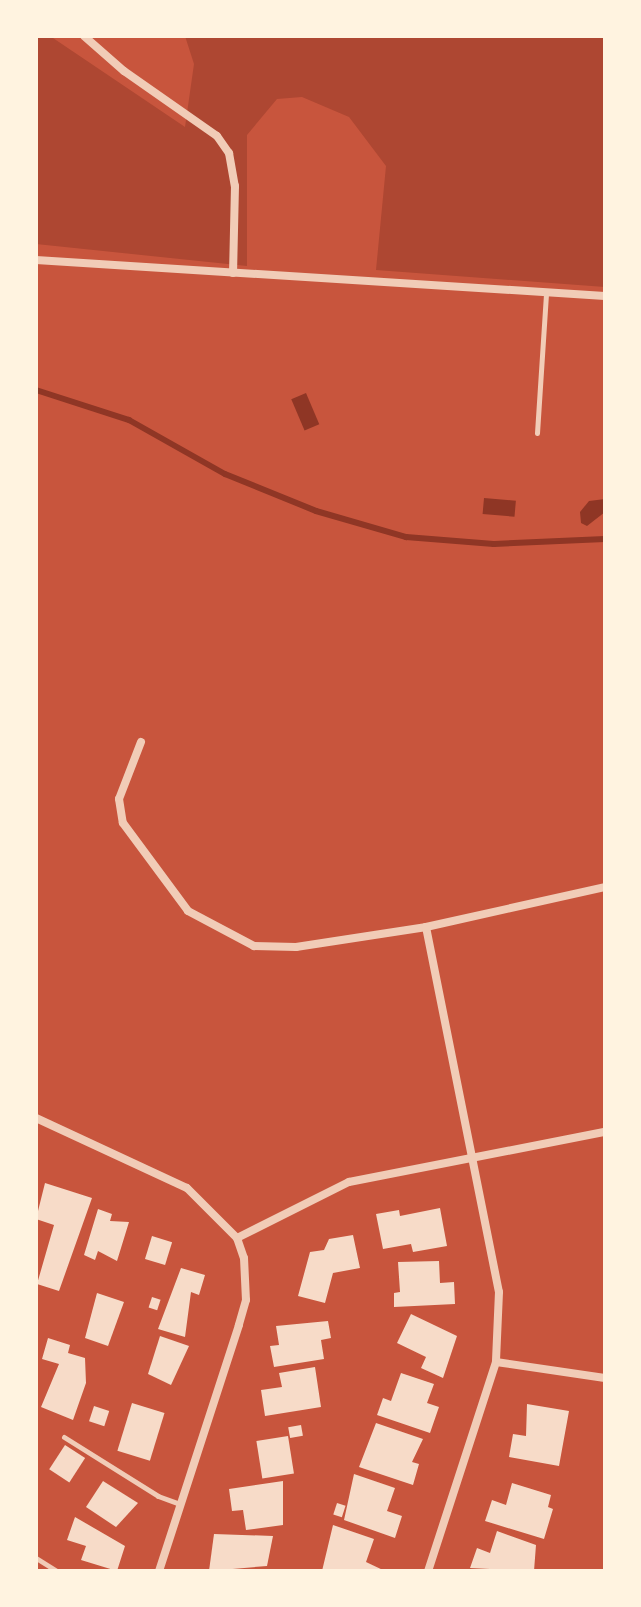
<!DOCTYPE html>
<style>
body{margin:0}
#map{position:relative;width:641px;height:1607px;overflow:hidden;background:#c8553d;font-family:Helvetica,sans-serif}
div>[style]{position:absolute}
.green>*{inset:0;background:#ae4732}
.water>*{inset:0;background:#8f3625;transform-origin:0 0}
.stream>*{height:6px;margin:-3px;padding:0 3px;transform-origin:3px;border-radius:3px;background:#8f3625}
.building>*{inset:0;background:#f7dbc8;transform-origin:0 0}
.service>*{height:5px;margin:-2.5px;padding:0 2.5px;transform-origin:2.5px;border-radius:2.5px;background:#f1ccb7}
.minor>*{height:8px;margin:-4px;padding:0 4px;transform-origin:4px;border-radius:4px;background:#f1ccb7}
span{translate:-50% -50%;white-space:nowrap;text-align:center;line-height:1.15;-webkit-text-stroke:8px #fff3e0;paint-order:stroke}
.frame{position:absolute;inset:0;border:38px solid #fff3e0;pointer-events:none}
</style>
<div id="map">
<div class="green">
<i style="clip-path:polygon(36px 36px,50px 36px,185px 127px,194px 64px,185px 36px,605px 36px,605px 287px,376px 270px,386px 166px,349px 117px,302px 97px,277px 99px,247px 135px,247px 266px,36px 244px)"></i>
</div>
<div class="water">
<i style="left:306px;top:393px;width:34px;height:16px;rotate:67deg"></i>
<i style="left:484px;top:498px;width:32px;height:16px;rotate:5deg"></i>
<i style="clip-path:polygon(605px 499px,605px 512px,587px 526px,581px 523px,580px 512px,589px 501px)"></i>
</div>
<div class="stream">
<i style="left:36px;top:390px;width:98px;rotate:17.9deg"></i>
<i style="left:129px;top:420px;width:110px;rotate:29.4deg"></i>
<i style="left:225px;top:474px;width:98px;rotate:22.1deg"></i>
<i style="left:316px;top:511px;width:94px;rotate:16.1deg"></i>
<i style="left:406px;top:537px;width:88px;rotate:4.5deg"></i>
<i style="left:494px;top:544px;width:111px;rotate:-2.6deg"></i>
</div>
<div class="building">
<i style="clip-path:polygon(45px 1183px,92px 1198px,59px 1291px,37px 1284px,54px 1225px,36px 1219px)"></i>
<i style="clip-path:polygon(440px 1208px,447px 1246px,413px 1252px,411px 1244px,383px 1249px,376px 1214px,399px 1210px,400px 1216px)"></i>
<i style="clip-path:polygon(98px 1209px,112px 1214px,110px 1221px,129px 1222px,117px 1261px,98px 1251px,95px 1260px,84px 1255px)"></i>
<i style="clip-path:polygon(353px 1235px,360px 1268px,333px 1273px,325px 1303px,298px 1296px,310px 1252px,324px 1250px,329px 1239px)"></i>
<i style="left:152px;top:1236px;width:21px;height:24px;rotate:17deg"></i>
<i style="clip-path:polygon(439px 1261px,440px 1283px,454px 1282px,455px 1304px,394px 1307px,394px 1293px,400px 1292px,398px 1262px)"></i>
<i style="clip-path:polygon(181px 1268px,205px 1275px,199px 1295px,191px 1292px,185px 1337px,158px 1329px)"></i>
<i style="clip-path:polygon(97px 1293px,124px 1302px,108px 1346px,85px 1338px)"></i>
<i style="left:152px;top:1297px;width:9px;height:11px;rotate:18deg"></i>
<i style="clip-path:polygon(411px 1314px,457px 1336px,443px 1378px,421px 1368px,426px 1357px,397px 1343px)"></i>
<i style="clip-path:polygon(328px 1321px,331px 1338px,321px 1340px,324px 1359px,274px 1367px,270px 1346px,279px 1345px,276px 1326px)"></i>
<i style="clip-path:polygon(160px 1336px,189px 1346px,171px 1385px,148px 1374px)"></i>
<i style="clip-path:polygon(48px 1338px,70px 1345px,68px 1353px,85px 1358px,86px 1383px,73px 1420px,41px 1407px,59px 1364px,42px 1359px)"></i>
<i style="clip-path:polygon(315px 1367px,321px 1407px,265px 1416px,261px 1390px,282px 1387px,279px 1373px)"></i>
<i style="clip-path:polygon(401px 1373px,434px 1384px,427px 1403px,439px 1407px,430px 1433px,377px 1415px,383px 1398px,391px 1401px)"></i>
<i style="left:132px;top:1403px;width:34px;height:50px;rotate:17deg"></i>
<i style="clip-path:polygon(527px 1404px,569px 1411px,559px 1466px,509px 1457px,513px 1434px,526px 1436px)"></i>
<i style="left:94px;top:1406px;width:16px;height:16px;rotate:18deg"></i>
<i style="clip-path:polygon(376px 1423px,423px 1439px,412px 1462px,419px 1464px,413px 1485px,359px 1467px)"></i>
<i style="left:301px;top:1425px;width:11px;height:13px;rotate:80deg"></i>
<i style="left:288px;top:1436px;width:38px;height:32px;rotate:81deg"></i>
<i style="left:65px;top:1445px;width:24px;height:29px;rotate:33deg"></i>
<i style="clip-path:polygon(354px 1474px,395px 1488px,387px 1511px,402px 1516px,395px 1538px,344px 1520px)"></i>
<i style="clip-path:polygon(103px 1481px,138px 1503px,116px 1527px,86px 1507px)"></i>
<i style="clip-path:polygon(283px 1481px,283px 1525px,246px 1530px,243px 1510px,232px 1511px,229px 1489px)"></i>
<i style="clip-path:polygon(512px 1483px,551px 1495px,548px 1507px,553px 1509px,544px 1539px,485px 1521px,492px 1500px,506px 1505px)"></i>
<i style="left:337px;top:1503px;width:9px;height:12px;rotate:18deg"></i>
<i style="clip-path:polygon(75px 1517px,125px 1546px,117px 1571px,81px 1560px,86px 1546px,67px 1540px)"></i>
<i style="clip-path:polygon(333px 1525px,374px 1539px,366px 1562px,385px 1571px,322px 1571px)"></i>
<i style="clip-path:polygon(497px 1531px,536px 1545px,534px 1571px,470px 1568px,477px 1548px,490px 1553px)"></i>
<i style="clip-path:polygon(214px 1534px,273px 1536px,267px 1566px,209px 1571px)"></i>
</div>
<div class="service">
<i style="left:537px;top:433px;width:140px;rotate:-86.3deg"></i>
<i style="left:64px;top:1437px;width:111px;rotate:32.1deg"></i>
<i style="left:158px;top:1496px;width:23px;rotate:20deg"></i>
<i style="left:36px;top:1558px;width:25px;rotate:32deg"></i>
</div>
<div class="minor">
<i style="left:84px;top:36px;width:53px;rotate:41.2deg"></i>
<i style="left:124px;top:71px;width:113px;rotate:35deg"></i>
<i style="left:217px;top:136px;width:21px;rotate:55deg"></i>
<i style="left:229px;top:153px;width:34px;rotate:80deg"></i>
<i style="left:235px;top:186px;width:87px;rotate:91.3deg"></i>
<i style="left:36px;top:260px;width:570px;rotate:3.62deg"></i>
<i style="left:141px;top:742px;width:61px;rotate:111.1deg"></i>
<i style="left:119px;top:799px;width:24px;rotate:81deg"></i>
<i style="left:123px;top:823px;width:109px;rotate:53.5deg"></i>
<i style="left:188px;top:911px;width:75px;rotate:27.9deg"></i>
<i style="left:254px;top:946px;width:42px;rotate:1.4deg"></i>
<i style="left:296px;top:947px;width:132px;rotate:-8.7deg"></i>
<i style="left:426px;top:927px;width:183px;rotate:-12.6deg"></i>
<i style="left:426px;top:927px;width:372px;rotate:78.7deg"></i>
<i style="left:499px;top:1292px;width:70px;rotate:92.5deg"></i>
<i style="left:496px;top:1362px;width:220px;rotate:108deg"></i>
<i style="left:36px;top:1118px;width:166px;rotate:24.9deg"></i>
<i style="left:187px;top:1188px;width:71px;rotate:45deg"></i>
<i style="left:237px;top:1238px;width:21px;rotate:71deg"></i>
<i style="left:244px;top:1258px;width:42px;rotate:87.3deg"></i>
<i style="left:246px;top:1300px;width:26px;rotate:106deg"></i>
<i style="left:239px;top:1325px;width:259px;rotate:108deg"></i>
<i style="left:237px;top:1238px;width:125px;rotate:-26.6deg"></i>
<i style="left:349px;top:1182px;width:261px;rotate:-11.1deg"></i>
<i style="left:496px;top:1362px;width:110px;rotate:8.4deg"></i>
</div>
<div class="frame"></div>
</div>
